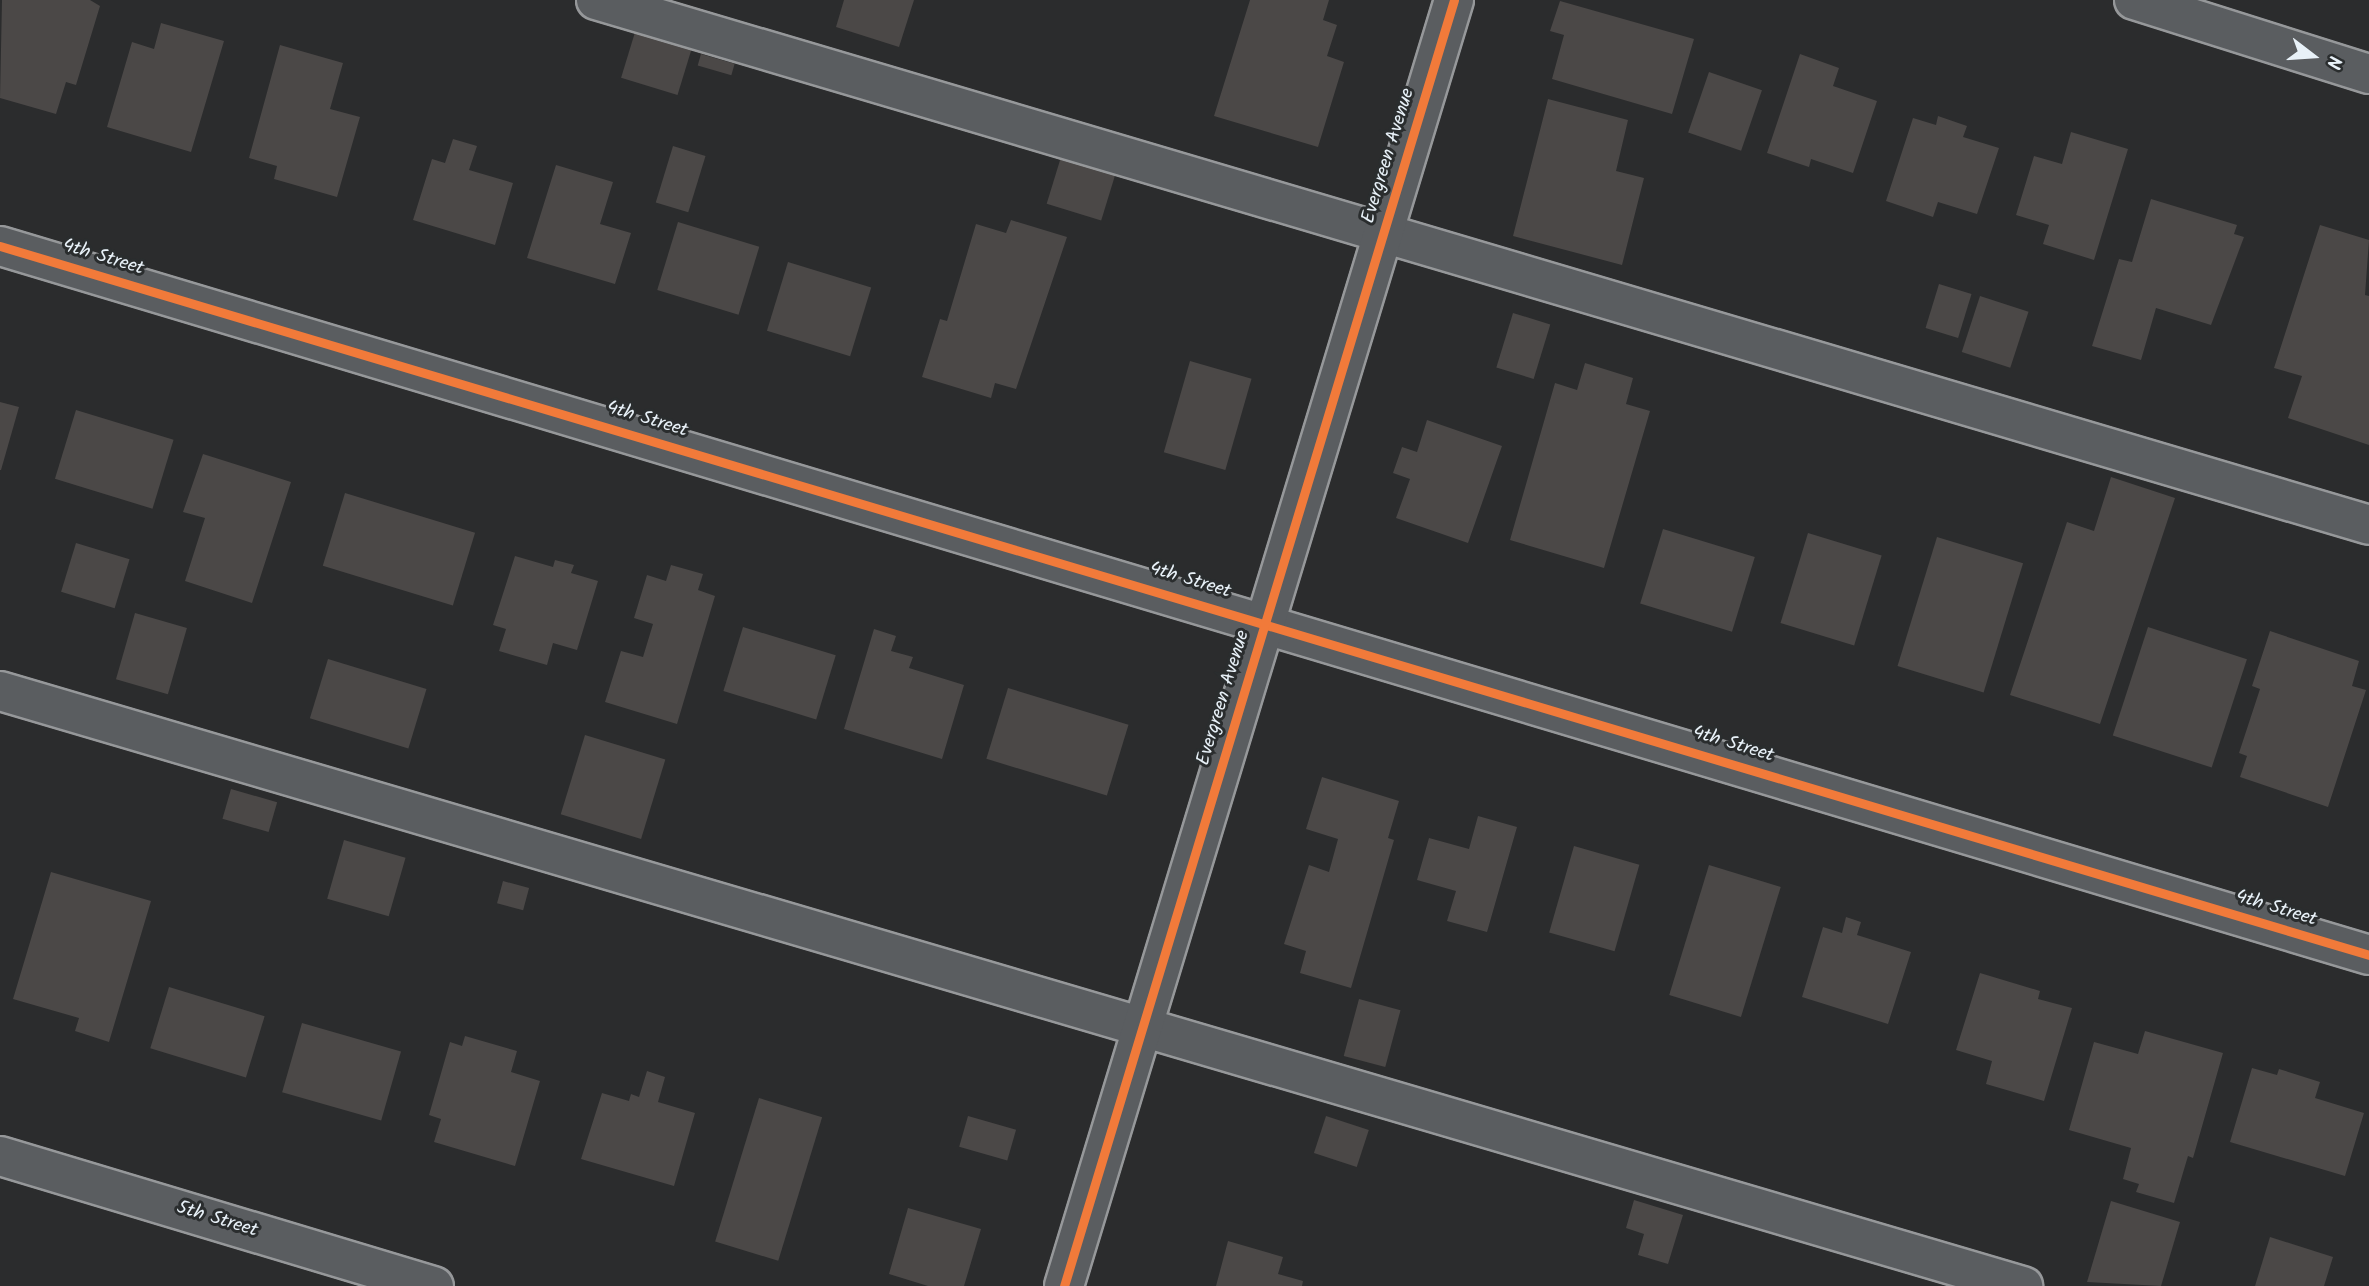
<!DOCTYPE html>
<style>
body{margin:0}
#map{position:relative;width:2369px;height:1286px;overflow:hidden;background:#2b2c2d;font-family:Kalam,sans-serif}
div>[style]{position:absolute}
.building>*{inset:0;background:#4b4847;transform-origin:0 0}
.roads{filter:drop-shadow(2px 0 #96989a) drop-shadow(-2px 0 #96989a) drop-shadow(0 2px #96989a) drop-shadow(0 -2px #96989a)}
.minor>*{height:38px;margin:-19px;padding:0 19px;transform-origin:19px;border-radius:19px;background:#5a5d60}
.cycleway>*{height:9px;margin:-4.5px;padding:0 4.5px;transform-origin:4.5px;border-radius:4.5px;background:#f17a3a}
span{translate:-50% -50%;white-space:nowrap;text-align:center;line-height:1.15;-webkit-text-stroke:6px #2a2d2e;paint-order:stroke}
.street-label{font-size:19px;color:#e8f1f8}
.north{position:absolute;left:2278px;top:21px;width:70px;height:70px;-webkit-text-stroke:5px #2a2d2e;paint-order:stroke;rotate:107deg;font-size:19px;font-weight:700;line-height:28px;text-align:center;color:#e8f1f8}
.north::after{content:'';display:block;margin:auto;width:24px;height:32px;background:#e8f1f8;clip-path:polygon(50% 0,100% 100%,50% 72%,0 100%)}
</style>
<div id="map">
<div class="building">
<i style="clip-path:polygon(2px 0,90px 0,100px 6px,76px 85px,66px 82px,56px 114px,0 98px)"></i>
<i style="clip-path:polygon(844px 0,914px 0,899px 47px,836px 27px)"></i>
<i style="clip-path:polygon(1250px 0,1329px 0,1323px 20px,1337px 25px,1327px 56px,1344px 62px,1318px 147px,1214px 116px)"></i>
<i style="clip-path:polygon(1560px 1px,1694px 39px,1672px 114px,1552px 79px,1564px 35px,1550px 31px)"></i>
<i style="clip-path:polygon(161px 23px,224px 41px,191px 152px,107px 127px,132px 42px,154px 49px)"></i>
<i style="left:636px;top:29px;width:59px;height:51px;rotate:17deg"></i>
<i style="clip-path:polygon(280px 45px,343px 63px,330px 109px,360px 117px,337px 197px,274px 179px,277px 166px,249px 158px)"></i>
<i style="left:701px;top:54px;width:35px;height:12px;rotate:16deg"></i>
<i style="clip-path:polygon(1800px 54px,1839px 68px,1833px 86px,1877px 101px,1853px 173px,1811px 159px,1809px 167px,1767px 153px)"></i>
<i style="left:1709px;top:72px;width:56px;height:64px;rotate:19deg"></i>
<i style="clip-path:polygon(1548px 99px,1628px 120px,1616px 171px,1644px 178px,1622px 265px,1513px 236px)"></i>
<i style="clip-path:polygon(1938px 116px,1967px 126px,1963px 137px,1999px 148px,1977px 214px,1938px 202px,1933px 217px,1886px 201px,1913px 118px,1936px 125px)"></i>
<i style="clip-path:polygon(2071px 132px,2128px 149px,2094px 260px,2043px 244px,2049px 225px,2016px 215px,2034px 156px,2062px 164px)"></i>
<i style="clip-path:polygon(453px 139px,477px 146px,469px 170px,513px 183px,495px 245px,413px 220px,432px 159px,445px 163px)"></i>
<i style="left:673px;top:146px;width:34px;height:59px;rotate:17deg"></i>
<i style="left:1061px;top:157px;width:57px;height:49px;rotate:17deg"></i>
<i style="clip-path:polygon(556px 165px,613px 182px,600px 224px,631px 233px,615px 284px,527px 258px)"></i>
<i style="clip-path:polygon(2151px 199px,2237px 225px,2234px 234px,2244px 237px,2211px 325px,2156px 308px,2141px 360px,2092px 346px,2119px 259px,2132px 262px)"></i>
<i style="clip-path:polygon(1011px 220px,1067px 237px,1016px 389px,995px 383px,991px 398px,922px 377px,940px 319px,947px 321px,976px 224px,1006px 233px)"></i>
<i style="left:678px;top:222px;width:85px;height:71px;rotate:17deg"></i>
<i style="clip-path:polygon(2320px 225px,2369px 240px,2365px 295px,2369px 296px,2369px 445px,2288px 418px,2302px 376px,2274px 368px)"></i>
<i style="left:788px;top:262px;width:87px;height:72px;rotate:17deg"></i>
<i style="left:1939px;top:284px;width:34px;height:46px;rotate:17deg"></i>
<i style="left:1980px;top:296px;width:51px;height:59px;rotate:18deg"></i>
<i style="left:1513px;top:313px;width:39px;height:57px;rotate:17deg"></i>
<i style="left:1190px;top:361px;width:64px;height:95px;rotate:16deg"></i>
<i style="clip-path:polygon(1585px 363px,1633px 378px,1626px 404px,1650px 411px,1604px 568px,1510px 540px,1555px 383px,1577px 390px)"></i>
<i style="clip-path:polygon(0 402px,19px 407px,1px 470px,0 470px)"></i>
<i style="left:76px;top:410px;width:102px;height:72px;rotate:17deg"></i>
<i style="clip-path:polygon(1427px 420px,1502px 446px,1468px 543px,1396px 518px,1410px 479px,1393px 473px,1402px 447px,1417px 452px)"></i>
<i style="clip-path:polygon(203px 454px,291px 482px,252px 603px,185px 581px,205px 518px,183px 512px)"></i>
<i style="clip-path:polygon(2111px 477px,2175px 498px,2100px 724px,2010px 695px,2067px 522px,2094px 531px)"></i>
<i style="left:345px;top:493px;width:136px;height:76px;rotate:17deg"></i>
<i style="left:1663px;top:529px;width:96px;height:78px;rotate:17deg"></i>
<i style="left:1808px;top:533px;width:77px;height:94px;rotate:17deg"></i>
<i style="left:1937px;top:537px;width:90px;height:135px;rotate:17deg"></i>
<i style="left:76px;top:543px;width:56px;height:51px;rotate:17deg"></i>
<i style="clip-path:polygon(515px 556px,553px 567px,555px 560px,574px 565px,571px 573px,598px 581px,577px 650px,553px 643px,547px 665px,499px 651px,506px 629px,493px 625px)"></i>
<i style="clip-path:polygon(671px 565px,703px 574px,698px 590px,715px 596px,677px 724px,605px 702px,621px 651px,643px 657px,653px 624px,634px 618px,647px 575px,666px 581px)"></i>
<i style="left:135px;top:613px;width:54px;height:69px;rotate:16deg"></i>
<i style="left:743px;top:627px;width:97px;height:67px;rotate:17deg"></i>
<i style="left:2148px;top:627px;width:104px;height:114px;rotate:18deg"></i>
<i style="clip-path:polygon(874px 629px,896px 636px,891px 651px,913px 657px,909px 668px,964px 685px,942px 759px,844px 729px)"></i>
<i style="clip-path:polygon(2270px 631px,2359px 661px,2352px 686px,2366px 690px,2328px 807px,2240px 777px,2247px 756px,2239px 753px,2260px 689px,2252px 686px)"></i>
<i style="left:328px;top:659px;width:103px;height:62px;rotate:17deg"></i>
<i style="left:1008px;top:688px;width:126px;height:74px;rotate:17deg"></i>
<i style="left:585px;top:735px;width:84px;height:83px;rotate:17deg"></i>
<i style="clip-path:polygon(1322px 777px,1399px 801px,1388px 838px,1394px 840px,1351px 988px,1300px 973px,1306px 951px,1284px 944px,1309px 865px,1329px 872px,1338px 839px,1306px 829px)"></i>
<i style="left:231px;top:789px;width:48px;height:31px;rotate:16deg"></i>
<i style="clip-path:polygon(1478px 816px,1517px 827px,1487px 932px,1447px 921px,1456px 891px,1417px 880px,1429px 838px,1469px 849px)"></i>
<i style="left:344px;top:840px;width:64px;height:61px;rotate:16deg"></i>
<i style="left:1574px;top:846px;width:68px;height:90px;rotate:16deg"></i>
<i style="left:1709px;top:865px;width:75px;height:136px;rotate:17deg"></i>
<i style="clip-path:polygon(51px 872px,151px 901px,109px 1042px,75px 1031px,79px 1018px,13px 999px)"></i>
<i style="left:503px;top:881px;width:27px;height:23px;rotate:15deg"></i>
<i style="clip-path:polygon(1846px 917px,1861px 922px,1857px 935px,1911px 952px,1888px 1024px,1802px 997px,1823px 927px,1842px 933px)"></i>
<i style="clip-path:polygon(1980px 973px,2040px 991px,2038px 999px,2072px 1008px,2044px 1101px,1986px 1084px,1992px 1061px,1956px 1050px)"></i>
<i style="left:169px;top:987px;width:100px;height:64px;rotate:17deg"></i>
<i style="left:1359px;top:999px;width:43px;height:59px;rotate:15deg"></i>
<i style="left:302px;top:1023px;width:103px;height:72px;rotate:16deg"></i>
<i style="clip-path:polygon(2145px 1031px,2223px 1053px,2193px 1158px,2188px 1156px,2174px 1203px,2136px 1192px,2139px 1184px,2123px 1179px,2131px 1148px,2069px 1130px,2094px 1042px,2138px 1054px)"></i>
<i style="clip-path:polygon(465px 1036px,517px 1051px,511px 1072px,540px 1081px,515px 1166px,434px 1142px,441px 1119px,429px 1115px,450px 1042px,462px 1046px)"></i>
<i style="clip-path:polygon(2252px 1068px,2277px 1075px,2279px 1069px,2320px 1082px,2315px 1098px,2364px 1113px,2345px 1176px,2230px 1142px)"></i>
<i style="clip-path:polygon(647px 1071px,665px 1077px,658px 1102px,695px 1113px,674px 1186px,581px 1159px,602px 1093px,629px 1101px,631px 1094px,639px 1097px)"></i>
<i style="left:759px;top:1098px;width:66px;height:150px;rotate:17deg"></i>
<i style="left:968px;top:1116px;width:50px;height:32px;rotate:16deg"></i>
<i style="left:1326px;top:1116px;width:45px;height:39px;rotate:18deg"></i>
<i style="clip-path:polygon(1634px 1200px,1683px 1215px,1668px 1264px,1638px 1255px,1644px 1234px,1626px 1228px)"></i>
<i style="clip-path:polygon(2111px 1201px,2180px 1222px,2161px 1286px,2087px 1282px)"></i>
<i style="clip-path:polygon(908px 1208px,981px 1229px,964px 1286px,928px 1286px,889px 1274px)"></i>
<i style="clip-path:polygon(2270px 1237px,2333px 1257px,2324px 1286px,2255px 1286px)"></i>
<i style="clip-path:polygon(1228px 1241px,1283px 1257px,1278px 1274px,1303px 1281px,1302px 1286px,1216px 1286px)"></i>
</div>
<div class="roads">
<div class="minor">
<i style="left:596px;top:0;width:1849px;rotate:16.49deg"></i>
<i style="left:2134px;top:0;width:246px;rotate:17.5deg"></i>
<i style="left:0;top:246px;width:2473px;rotate:16.66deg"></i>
<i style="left:0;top:691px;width:2109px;rotate:16.39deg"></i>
<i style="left:0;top:1156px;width:453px;rotate:16.7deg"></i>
<i style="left:1064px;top:1286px;width:1344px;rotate:-73.13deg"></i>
</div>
</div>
<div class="cycleway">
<i style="left:0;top:246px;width:2473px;rotate:16.66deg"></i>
<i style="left:1064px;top:1286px;width:1344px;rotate:-73.13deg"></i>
</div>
<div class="street-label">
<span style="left:1389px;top:156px;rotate:-73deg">Evergreen Avenue</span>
<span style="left:103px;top:258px;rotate:17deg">4th Street</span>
<span style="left:647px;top:420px;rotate:17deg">4th Street</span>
<span style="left:1190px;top:581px;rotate:17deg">4th Street</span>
<span style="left:1224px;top:698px;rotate:-73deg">Evergreen Avenue</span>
<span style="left:1733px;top:745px;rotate:17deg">4th Street</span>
<span style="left:2276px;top:909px;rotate:17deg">4th Street</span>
<span style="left:217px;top:1220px;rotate:17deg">5th Street</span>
</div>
<div class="north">N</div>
</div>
